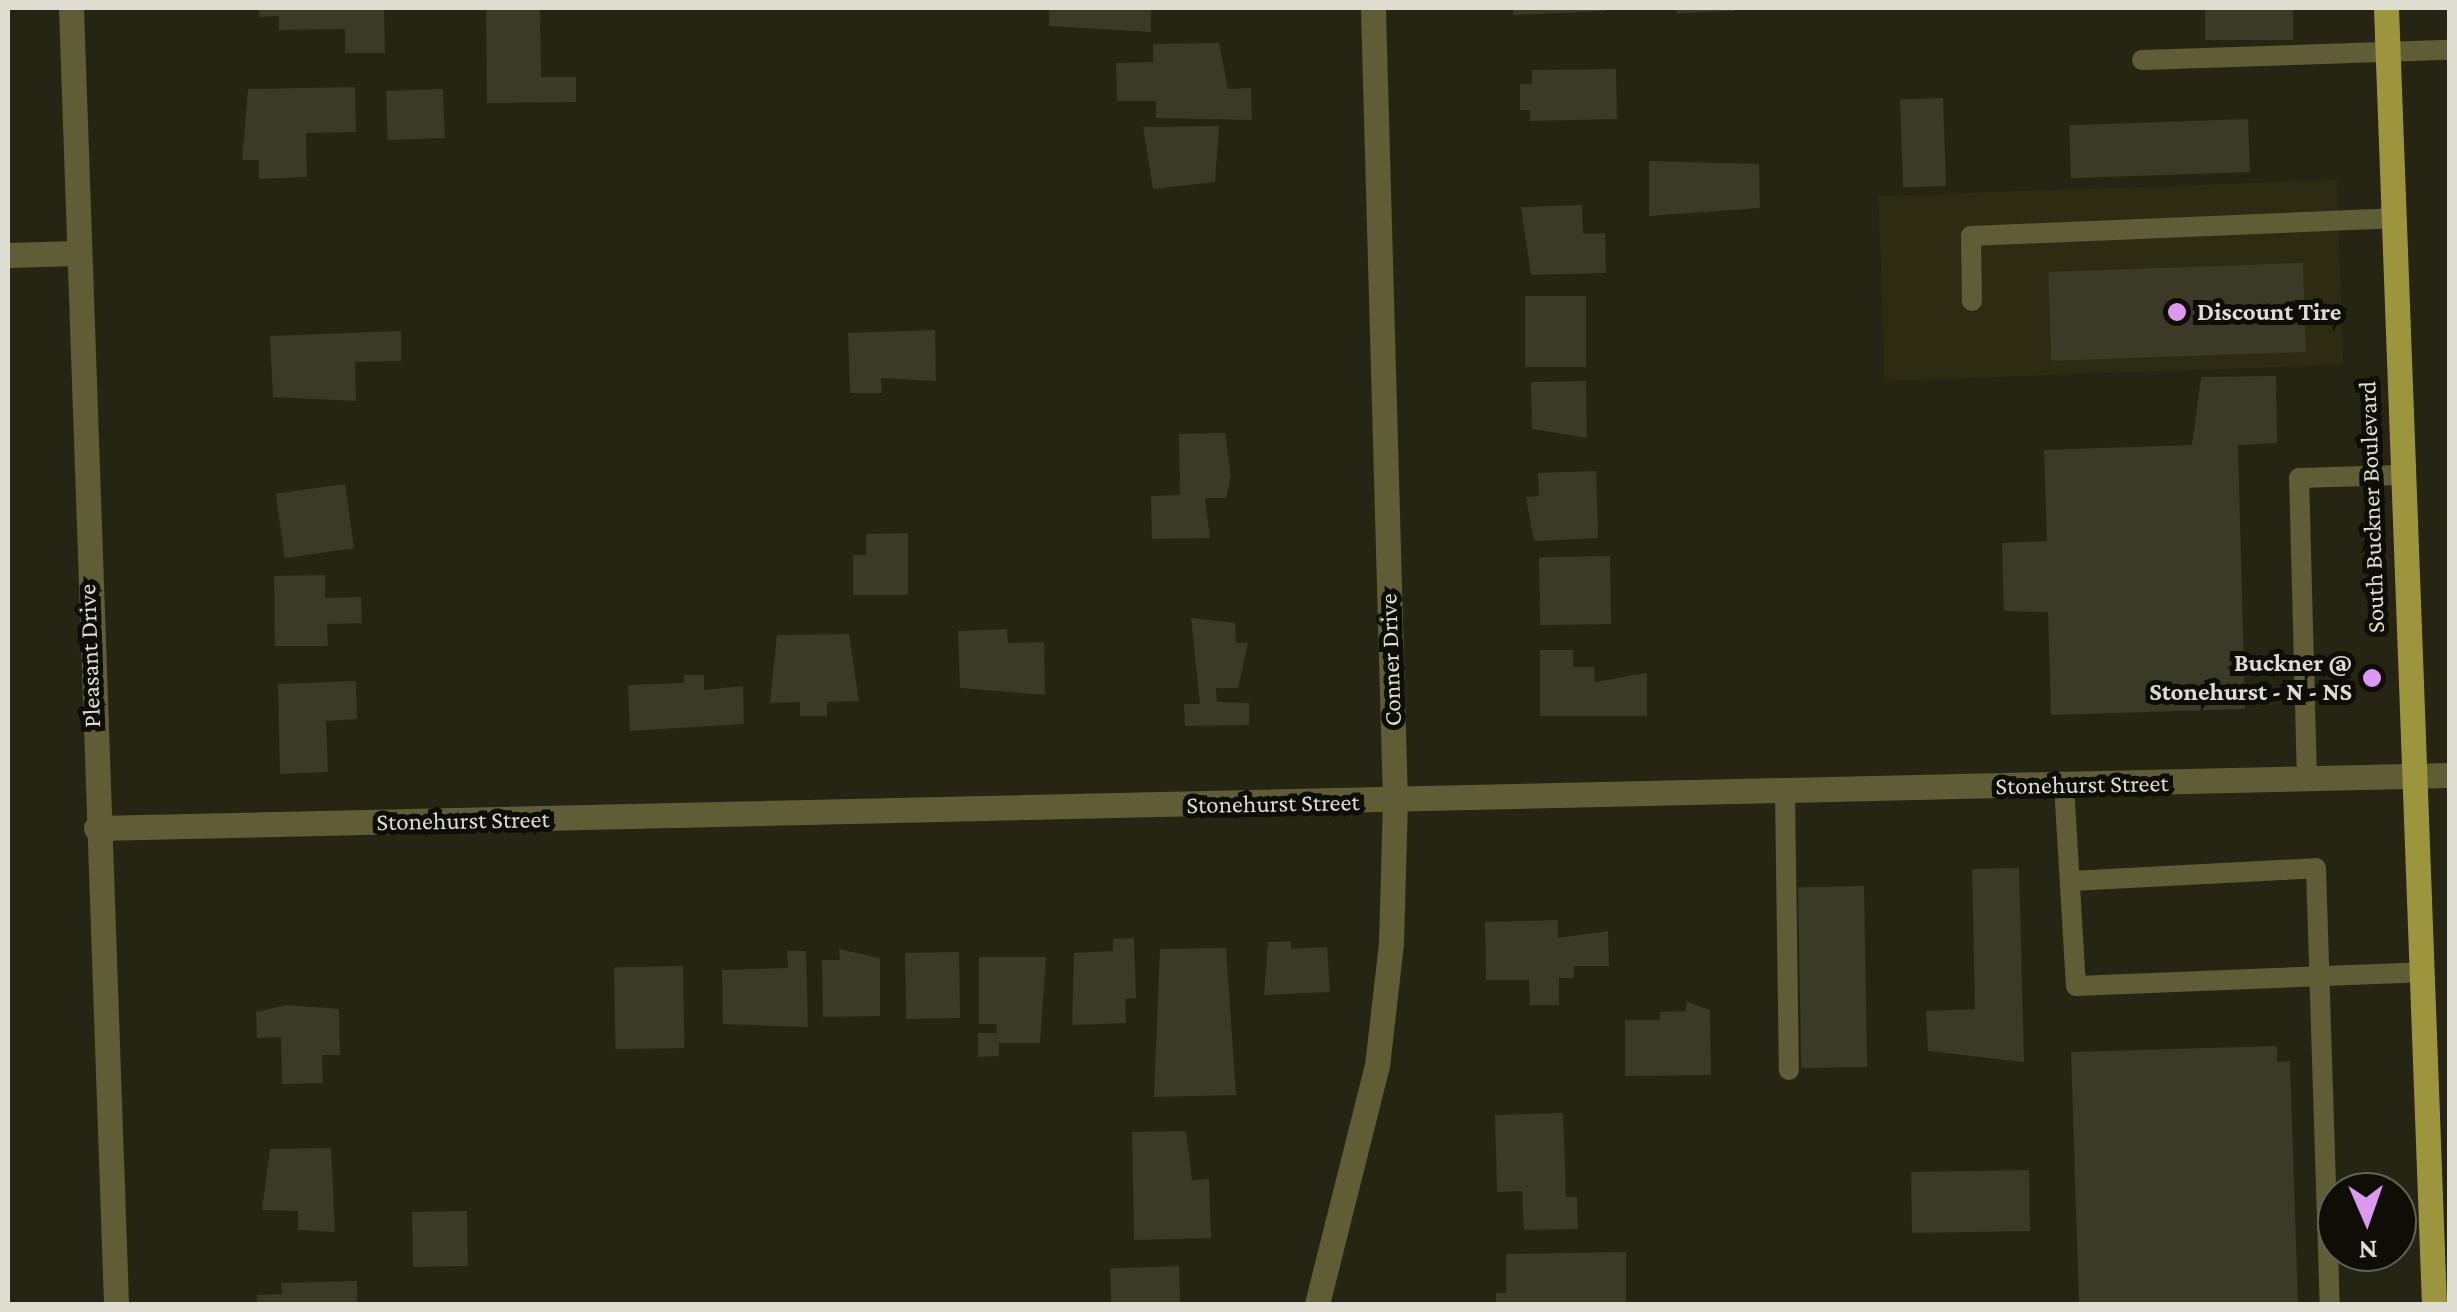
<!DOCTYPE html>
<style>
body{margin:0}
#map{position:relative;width:2457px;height:1312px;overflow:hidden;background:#262412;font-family:"Crimson Pro",serif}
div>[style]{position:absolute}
.built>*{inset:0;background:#2d2b12;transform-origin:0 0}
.building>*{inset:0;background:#3b3a27;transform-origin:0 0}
.service>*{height:20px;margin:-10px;padding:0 10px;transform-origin:10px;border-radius:10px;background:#5f5d36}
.minor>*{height:25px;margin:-12.5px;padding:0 12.5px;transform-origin:12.5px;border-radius:12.5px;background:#5f5d36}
.tertiary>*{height:25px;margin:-12.5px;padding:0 12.5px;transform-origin:12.5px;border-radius:12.5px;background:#5f5d36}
.primary>*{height:25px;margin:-12.5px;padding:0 12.5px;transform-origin:12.5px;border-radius:12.5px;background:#9c953e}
.dots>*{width:28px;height:28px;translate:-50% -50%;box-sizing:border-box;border:5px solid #0e0d06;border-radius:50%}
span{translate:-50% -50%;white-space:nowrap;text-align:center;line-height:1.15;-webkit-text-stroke:10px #0e0d06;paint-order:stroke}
.poi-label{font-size:25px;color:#deddd2;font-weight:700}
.left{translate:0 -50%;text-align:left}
.right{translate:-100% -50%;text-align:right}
.street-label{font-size:25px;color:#deddd2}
.frame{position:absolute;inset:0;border:10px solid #deddd2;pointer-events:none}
.north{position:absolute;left:2317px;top:1172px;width:100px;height:100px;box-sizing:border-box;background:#0e0d06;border:2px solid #616058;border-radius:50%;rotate:178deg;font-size:28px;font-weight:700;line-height:40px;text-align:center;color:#deddd2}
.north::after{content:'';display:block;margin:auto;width:35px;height:45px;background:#de98f2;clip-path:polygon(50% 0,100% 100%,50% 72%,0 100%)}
</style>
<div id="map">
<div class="built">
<i style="left:2337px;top:180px;width:185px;height:459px;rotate:88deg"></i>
</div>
<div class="building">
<i style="clip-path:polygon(259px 8px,384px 8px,385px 53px,345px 53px,345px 29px,279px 30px,279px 16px,259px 17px)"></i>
<i style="clip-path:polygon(486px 8px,540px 8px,541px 77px,576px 77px,576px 102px,487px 103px)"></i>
<i style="clip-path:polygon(1049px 8px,1151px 8px,1151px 32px,1049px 26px)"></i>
<i style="clip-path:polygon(1513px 8px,1606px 8px,1606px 11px,1513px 15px)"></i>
<i style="clip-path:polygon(1676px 8px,1734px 8px,1734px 11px,1677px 13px)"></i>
<i style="left:2205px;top:8px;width:88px;height:32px"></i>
<i style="clip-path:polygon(1219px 43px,1228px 89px,1251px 88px,1252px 120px,1156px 118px,1156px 101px,1117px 101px,1116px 63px,1153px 62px,1153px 44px)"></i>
<i style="clip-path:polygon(1616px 69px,1617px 119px,1530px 121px,1530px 110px,1520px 110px,1520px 84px,1532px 84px,1532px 70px)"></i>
<i style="clip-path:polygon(355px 87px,356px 132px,306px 133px,307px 177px,259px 179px,259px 160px,242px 160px,248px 89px)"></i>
<i style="left:443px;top:89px;width:49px;height:57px;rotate:88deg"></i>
<i style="left:1943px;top:98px;width:88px;height:43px;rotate:88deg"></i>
<i style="left:2248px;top:119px;width:53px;height:179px;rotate:88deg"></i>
<i style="clip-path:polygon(1219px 126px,1215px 182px,1153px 189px,1143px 127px)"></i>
<i style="clip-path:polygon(1649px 161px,1759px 164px,1760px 208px,1649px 216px)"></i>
<i style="clip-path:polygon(1582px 205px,1583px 234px,1605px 233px,1606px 273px,1531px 275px,1521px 207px)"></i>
<i style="left:2303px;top:263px;width:89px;height:255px;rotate:88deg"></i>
<i style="left:1586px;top:296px;width:71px;height:61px;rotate:90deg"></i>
<i style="clip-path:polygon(935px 330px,936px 381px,881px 378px,882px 393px,850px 393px,848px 333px)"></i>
<i style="clip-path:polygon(401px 331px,401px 361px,355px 362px,356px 401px,273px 397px,270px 336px)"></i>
<i style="clip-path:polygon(2276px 376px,2277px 443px,2238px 445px,2245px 709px,2051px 715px,2048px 612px,2004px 611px,2002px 543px,2047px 541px,2044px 450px,2192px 445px,2201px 377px)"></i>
<i style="clip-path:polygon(1586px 381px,1587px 438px,1532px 429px,1531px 382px)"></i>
<i style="clip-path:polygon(1225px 433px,1231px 476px,1226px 498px,1205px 498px,1210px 538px,1152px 539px,1151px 496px,1180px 495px,1179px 434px)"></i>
<i style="clip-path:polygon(1596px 471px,1598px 538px,1534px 541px,1526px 497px,1539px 496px,1538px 473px)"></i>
<i style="left:345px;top:484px;width:65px;height:70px;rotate:82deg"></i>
<i style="clip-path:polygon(908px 533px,908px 595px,853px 595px,853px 555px,866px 555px,866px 534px)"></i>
<i style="left:1610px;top:556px;width:68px;height:71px;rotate:89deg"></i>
<i style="clip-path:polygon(325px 575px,325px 598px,361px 597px,362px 623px,327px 624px,328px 646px,275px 646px,274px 576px)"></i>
<i style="clip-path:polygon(1191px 618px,1235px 623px,1236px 643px,1248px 643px,1238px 688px,1216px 688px,1217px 702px,1249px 703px,1249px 725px,1185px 726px,1184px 704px,1200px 704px)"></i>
<i style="clip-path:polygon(1007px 629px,1008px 643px,1044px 642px,1045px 695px,960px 688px,958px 631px)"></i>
<i style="clip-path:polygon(849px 634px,859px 701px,827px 702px,827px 716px,800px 716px,800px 702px,770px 703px,777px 635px)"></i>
<i style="clip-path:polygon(1540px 650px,1573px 650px,1573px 667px,1594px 667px,1595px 682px,1647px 673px,1647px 716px,1540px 716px)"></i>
<i style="clip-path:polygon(684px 675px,704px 675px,704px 690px,743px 686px,744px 724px,630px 731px,628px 685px,684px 683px)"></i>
<i style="clip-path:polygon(356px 681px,357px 719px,326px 721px,328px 772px,280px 774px,278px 684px)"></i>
<i style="clip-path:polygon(2019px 868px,2024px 1062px,1928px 1051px,1926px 1011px,1975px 1009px,1972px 869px)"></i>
<i style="left:1864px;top:886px;width:181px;height:66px;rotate:89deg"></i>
<i style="clip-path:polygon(1558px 920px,1558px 938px,1608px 931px,1609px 966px,1574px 966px,1574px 978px,1559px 978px,1559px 1005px,1530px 1005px,1529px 980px,1486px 980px,1485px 922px)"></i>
<i style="clip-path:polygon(1134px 938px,1136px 998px,1125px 999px,1126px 1023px,1072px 1025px,1074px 953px,1113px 951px,1113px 939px)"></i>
<i style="clip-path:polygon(1291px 941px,1291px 949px,1327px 947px,1330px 992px,1264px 995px,1268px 942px)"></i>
<i style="clip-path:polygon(1226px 948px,1236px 1095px,1154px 1097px,1160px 949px)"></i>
<i style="clip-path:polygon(839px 949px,880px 958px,880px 1016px,823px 1017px,822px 960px,840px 960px)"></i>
<i style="clip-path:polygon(787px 951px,806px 951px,808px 1027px,723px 1024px,722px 970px,788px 968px)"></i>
<i style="left:959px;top:952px;width:66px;height:54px;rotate:89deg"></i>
<i style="clip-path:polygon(979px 957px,1046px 957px,1040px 1043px,999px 1043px,999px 1056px,978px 1057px,978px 1033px,997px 1033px,996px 1024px,979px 1024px)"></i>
<i style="left:683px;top:966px;width:82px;height:69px;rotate:89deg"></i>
<i style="clip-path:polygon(1686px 1001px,1710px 1010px,1711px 1075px,1625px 1076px,1625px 1020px,1660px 1020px,1660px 1012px,1686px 1011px)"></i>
<i style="clip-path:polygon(287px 1005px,339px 1009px,340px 1055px,322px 1055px,323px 1083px,282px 1084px,281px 1037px,257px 1038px,256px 1012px)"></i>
<i style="clip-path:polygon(2277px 1046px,2277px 1062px,2290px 1061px,2298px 1304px,2079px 1304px,2071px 1052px)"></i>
<i style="clip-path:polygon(1563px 1113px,1566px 1197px,1577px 1197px,1578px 1229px,1524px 1230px,1522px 1191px,1497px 1192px,1495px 1115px)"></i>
<i style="clip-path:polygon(1186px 1131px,1192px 1180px,1209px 1179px,1211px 1238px,1134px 1240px,1132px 1132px)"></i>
<i style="clip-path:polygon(331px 1148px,335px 1232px,298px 1230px,298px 1211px,262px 1210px,270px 1149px)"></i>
<i style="left:2029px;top:1170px;width:61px;height:118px;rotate:89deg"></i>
<i style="left:467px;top:1211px;width:55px;height:55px;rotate:89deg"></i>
<i style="clip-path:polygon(1626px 1252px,1626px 1304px,1496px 1304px,1496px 1293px,1506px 1293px,1506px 1254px)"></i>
<i style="left:1179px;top:1266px;width:38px;height:69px;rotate:88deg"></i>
<i style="clip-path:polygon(357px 1281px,357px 1304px,257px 1304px,257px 1295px,282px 1294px,281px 1283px)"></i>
</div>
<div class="service">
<i style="left:2142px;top:60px;width:308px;rotate:-1.9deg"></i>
<i style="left:1972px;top:301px;width:65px;rotate:-90.9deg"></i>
<i style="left:1971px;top:236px;width:422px;rotate:-2.4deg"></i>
<i style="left:2307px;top:780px;width:302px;rotate:-91.5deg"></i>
<i style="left:2299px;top:478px;width:102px;rotate:-1.7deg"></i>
<i style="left:2064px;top:785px;width:201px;rotate:86.6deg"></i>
<i style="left:2076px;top:986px;width:345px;rotate:-2.3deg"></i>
<i style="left:1785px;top:793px;width:277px;rotate:89.2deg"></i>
<i style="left:2071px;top:881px;width:245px;rotate:-3deg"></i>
<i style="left:2316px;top:868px;width:436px;rotate:88.2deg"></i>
</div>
<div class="minor">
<i style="left:96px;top:828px;width:2355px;rotate:-1.29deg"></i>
<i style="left:1317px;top:1304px;width:245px;rotate:-75.9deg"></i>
<i style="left:1377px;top:1066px;width:124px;rotate:-83.5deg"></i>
<i style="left:1391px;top:943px;width:141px;rotate:-88.4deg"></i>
<i style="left:1395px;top:802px;width:794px;rotate:-91.59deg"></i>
</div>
<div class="tertiary">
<i style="left:71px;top:8px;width:1297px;rotate:88.01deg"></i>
<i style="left:8px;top:255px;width:69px;rotate:-1.7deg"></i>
</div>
<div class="primary">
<i style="left:2386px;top:8px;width:1297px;rotate:87.88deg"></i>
</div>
<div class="dots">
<i style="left:2177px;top:312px;background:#de98f2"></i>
<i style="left:2372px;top:678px;background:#de98f2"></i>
</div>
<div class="poi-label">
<span class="left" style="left:2197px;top:312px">Discount Tire</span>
<span class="right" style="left:2352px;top:678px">Buckner @<br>Stonehurst - N - NS</span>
</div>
<div class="street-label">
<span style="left:2372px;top:507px;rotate:-92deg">South Buckner Boulevard</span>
<span style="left:90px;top:656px;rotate:-92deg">Pleasant Drive</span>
<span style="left:1391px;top:660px;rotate:-92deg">Conner Drive</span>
<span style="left:2082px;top:785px;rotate:-1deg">Stonehurst Street</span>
<span style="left:1273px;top:804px;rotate:-1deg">Stonehurst Street</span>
<span style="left:463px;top:821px;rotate:-1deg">Stonehurst Street</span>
</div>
<div class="frame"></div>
<div class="north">N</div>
</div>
